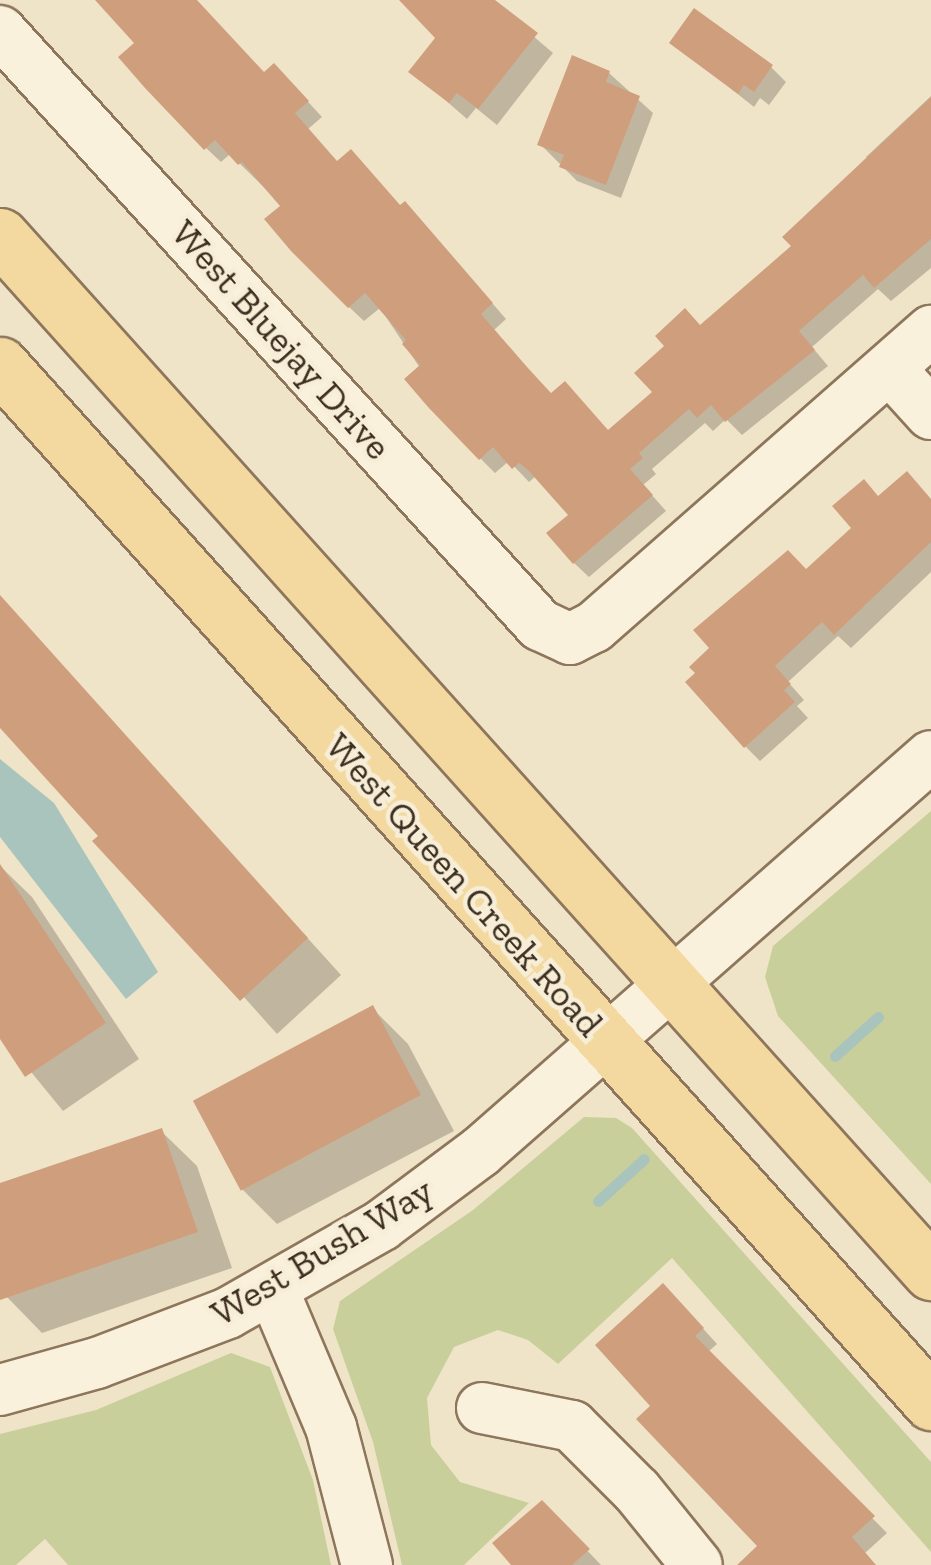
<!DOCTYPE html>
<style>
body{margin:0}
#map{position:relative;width:931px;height:1565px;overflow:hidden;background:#f0e4c8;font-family:"Zilla Slab",serif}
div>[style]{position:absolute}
.green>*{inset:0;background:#c9cf9b}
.water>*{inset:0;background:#a9c4bc}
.shadow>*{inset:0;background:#0003}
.stream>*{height:11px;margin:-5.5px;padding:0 5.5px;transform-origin:5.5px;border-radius:5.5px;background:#a9c4bc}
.building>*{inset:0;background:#cf9f7d;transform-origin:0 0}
.roads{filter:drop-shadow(2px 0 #8d765c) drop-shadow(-2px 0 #8d765c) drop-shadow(0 2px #8d765c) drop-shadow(0 -2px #8d765c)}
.minor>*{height:50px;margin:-25px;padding:0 25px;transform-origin:25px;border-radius:25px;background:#faf1dc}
.major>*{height:55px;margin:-27.5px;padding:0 27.5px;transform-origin:27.5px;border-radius:27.5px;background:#f3d9a0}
span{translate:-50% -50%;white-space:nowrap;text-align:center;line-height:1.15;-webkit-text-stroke:9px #f7eed8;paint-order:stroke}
.street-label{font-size:38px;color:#3d2e20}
</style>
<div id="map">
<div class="green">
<i style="clip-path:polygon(931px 811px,931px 1184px,778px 1016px,765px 977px,773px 946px)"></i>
<i style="clip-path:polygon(584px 1117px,616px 1118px,632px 1128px,931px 1462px,931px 1552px,672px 1258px,558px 1364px,528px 1340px,498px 1330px,454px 1347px,427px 1398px,431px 1445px,460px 1482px,529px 1503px,464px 1565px,402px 1565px,373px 1442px,333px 1329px,340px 1301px,473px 1210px)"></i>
<i style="clip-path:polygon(231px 1353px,270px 1367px,313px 1480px,331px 1565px,68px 1565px,45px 1539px,16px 1565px,0 1565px,0 1434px,96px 1410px)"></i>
</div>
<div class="water">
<i style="clip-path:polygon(0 759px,54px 803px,158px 972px,126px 999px,0 837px)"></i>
</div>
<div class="shadow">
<i style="clip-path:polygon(99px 0,178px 0,264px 75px,289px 81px,322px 117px,308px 129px,338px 163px,419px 219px,506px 319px,494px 330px,552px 396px,609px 432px,655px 392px,701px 328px,794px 247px,871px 163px,866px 157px,931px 96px,931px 268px,891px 301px,878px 289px,812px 347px,828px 366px,742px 435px,726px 419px,713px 431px,705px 423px,652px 469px,656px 474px,643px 485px,666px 511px,589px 577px,574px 563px,571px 515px,536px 476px,529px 482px,509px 461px,495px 473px,480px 458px,380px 308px,364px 321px,349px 307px,283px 206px,230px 154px,221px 162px,206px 148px,138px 43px)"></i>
<i style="clip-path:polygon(403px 0,491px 0,553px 53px,497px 125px,476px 108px,467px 119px,412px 71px,438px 38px)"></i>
<i style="clip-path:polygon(672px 42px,771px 67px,786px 82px,769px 105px,760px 98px,754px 107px)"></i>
<i style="clip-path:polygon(609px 73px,653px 113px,621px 198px,577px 181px,540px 144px)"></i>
<i style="clip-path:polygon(931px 501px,931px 572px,851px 648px,838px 636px,788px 682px,804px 700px,797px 706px,808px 718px,760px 761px,745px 746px,806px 572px,855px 529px)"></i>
<i style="clip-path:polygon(0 599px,341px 975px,277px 1034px,0 724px)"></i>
<i style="clip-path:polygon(0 866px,32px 897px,139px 1059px,63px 1111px,0 1034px)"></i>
<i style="clip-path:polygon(372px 1008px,408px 1044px,454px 1131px,277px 1224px,242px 1189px)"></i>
<i style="clip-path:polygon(161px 1131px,197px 1166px,232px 1268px,42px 1333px,7px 1297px,0 1278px,0 1186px)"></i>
<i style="clip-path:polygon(678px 1301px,717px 1344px,708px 1352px,887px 1533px,865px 1553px,875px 1565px,760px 1565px,760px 1546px,639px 1419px,654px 1406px)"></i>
<i style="clip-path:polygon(542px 1503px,601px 1565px,515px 1565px)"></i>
</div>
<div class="stream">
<i style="left:835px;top:1056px;width:58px;rotate:-42.2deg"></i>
<i style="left:598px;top:1201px;width:62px;rotate:-42.4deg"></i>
</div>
<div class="building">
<i style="clip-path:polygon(95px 0,197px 0,264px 72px,274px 63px,309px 101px,295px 113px,337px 161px,351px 149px,400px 205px,405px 201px,493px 303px,481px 314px,527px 367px,551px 393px,565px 381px,608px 430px,652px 392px,634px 373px,664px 346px,655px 336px,685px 308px,700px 325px,791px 246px,782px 237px,931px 97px,931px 239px,874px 288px,863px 275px,799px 331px,815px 350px,725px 422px,711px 405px,697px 418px,689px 409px,639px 453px,643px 458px,630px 469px,653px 495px,573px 564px,546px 533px,568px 515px,528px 470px,519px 463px,512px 469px,493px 447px,479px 460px,428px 407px,404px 379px,420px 365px,402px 344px,406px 340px,365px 293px,348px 308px,291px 251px,264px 219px,280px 206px,242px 162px,238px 165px,215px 140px,204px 150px,145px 88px,118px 57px,134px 43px)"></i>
<i style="clip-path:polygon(399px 0,495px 0,538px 33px,478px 109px,457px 93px,449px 103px,408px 72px,435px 38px)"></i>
<i style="clip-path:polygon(694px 8px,773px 65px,754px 92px,744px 85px,738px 94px,669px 43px)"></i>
<i style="clip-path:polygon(572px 55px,610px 71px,606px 82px,640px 96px,606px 185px,559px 167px,564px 155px,537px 145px)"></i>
<i style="clip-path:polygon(907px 471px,931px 499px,931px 542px,834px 635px,822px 622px,775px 666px,791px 684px,784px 690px,795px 702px,744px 748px,685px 682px,695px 673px,689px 667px,709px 648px,693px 630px,788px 550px,806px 569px,851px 528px,832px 506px,864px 479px,878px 496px)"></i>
<i style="clip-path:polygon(0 595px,308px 938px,240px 1001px,92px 841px,98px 836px,0 728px)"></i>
<i style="clip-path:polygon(0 864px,106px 1023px,25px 1077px,0 1039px)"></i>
<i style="left:373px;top:1005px;width:102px;height:204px;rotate:62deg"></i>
<i style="clip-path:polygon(162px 1128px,198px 1232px,0 1300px,0 1183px)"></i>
<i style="clip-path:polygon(663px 1283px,704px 1328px,695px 1336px,875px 1516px,852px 1537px,876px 1565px,737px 1565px,757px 1546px,636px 1419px,650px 1406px,595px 1345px)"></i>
<i style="clip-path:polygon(542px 1500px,590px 1549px,572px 1565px,511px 1565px,492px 1543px)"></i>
</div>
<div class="roads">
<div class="minor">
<i style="left:0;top:31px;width:803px;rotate:47.73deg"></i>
<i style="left:540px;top:625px;width:33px;rotate:25deg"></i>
<i style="left:570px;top:639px;width:27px;rotate:-27deg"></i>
<i style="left:594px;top:627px;width:449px;rotate:-41.3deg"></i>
<i style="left:890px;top:369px;width:61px;rotate:47.7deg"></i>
<i style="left:273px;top:1290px;width:149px;rotate:67.1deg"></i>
<i style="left:331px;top:1427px;width:143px;rotate:75.4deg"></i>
<i style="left:0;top:1390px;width:101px;rotate:-15.6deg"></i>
<i style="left:97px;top:1363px;width:140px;rotate:-20.9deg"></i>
<i style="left:228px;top:1313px;width:177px;rotate:-29.7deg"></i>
<i style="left:382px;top:1225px;width:122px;rotate:-36.7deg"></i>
<i style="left:480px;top:1152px;width:600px;rotate:-41.28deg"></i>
<i style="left:482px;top:1408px;width:92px;rotate:11.3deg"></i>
<i style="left:572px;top:1426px;width:92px;rotate:45deg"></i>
<i style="left:637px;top:1491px;width:95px;rotate:51deg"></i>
</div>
<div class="major">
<i style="left:0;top:236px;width:1393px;rotate:48.06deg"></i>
<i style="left:0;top:365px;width:1394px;rotate:48.08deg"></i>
</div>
</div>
<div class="street-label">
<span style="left:281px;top:340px;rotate:48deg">West Bluejay Drive</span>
<span style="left:464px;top:885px;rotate:48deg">West Queen Creek Road</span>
<span style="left:322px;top:1252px;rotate:-31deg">West Bush Way</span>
</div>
</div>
